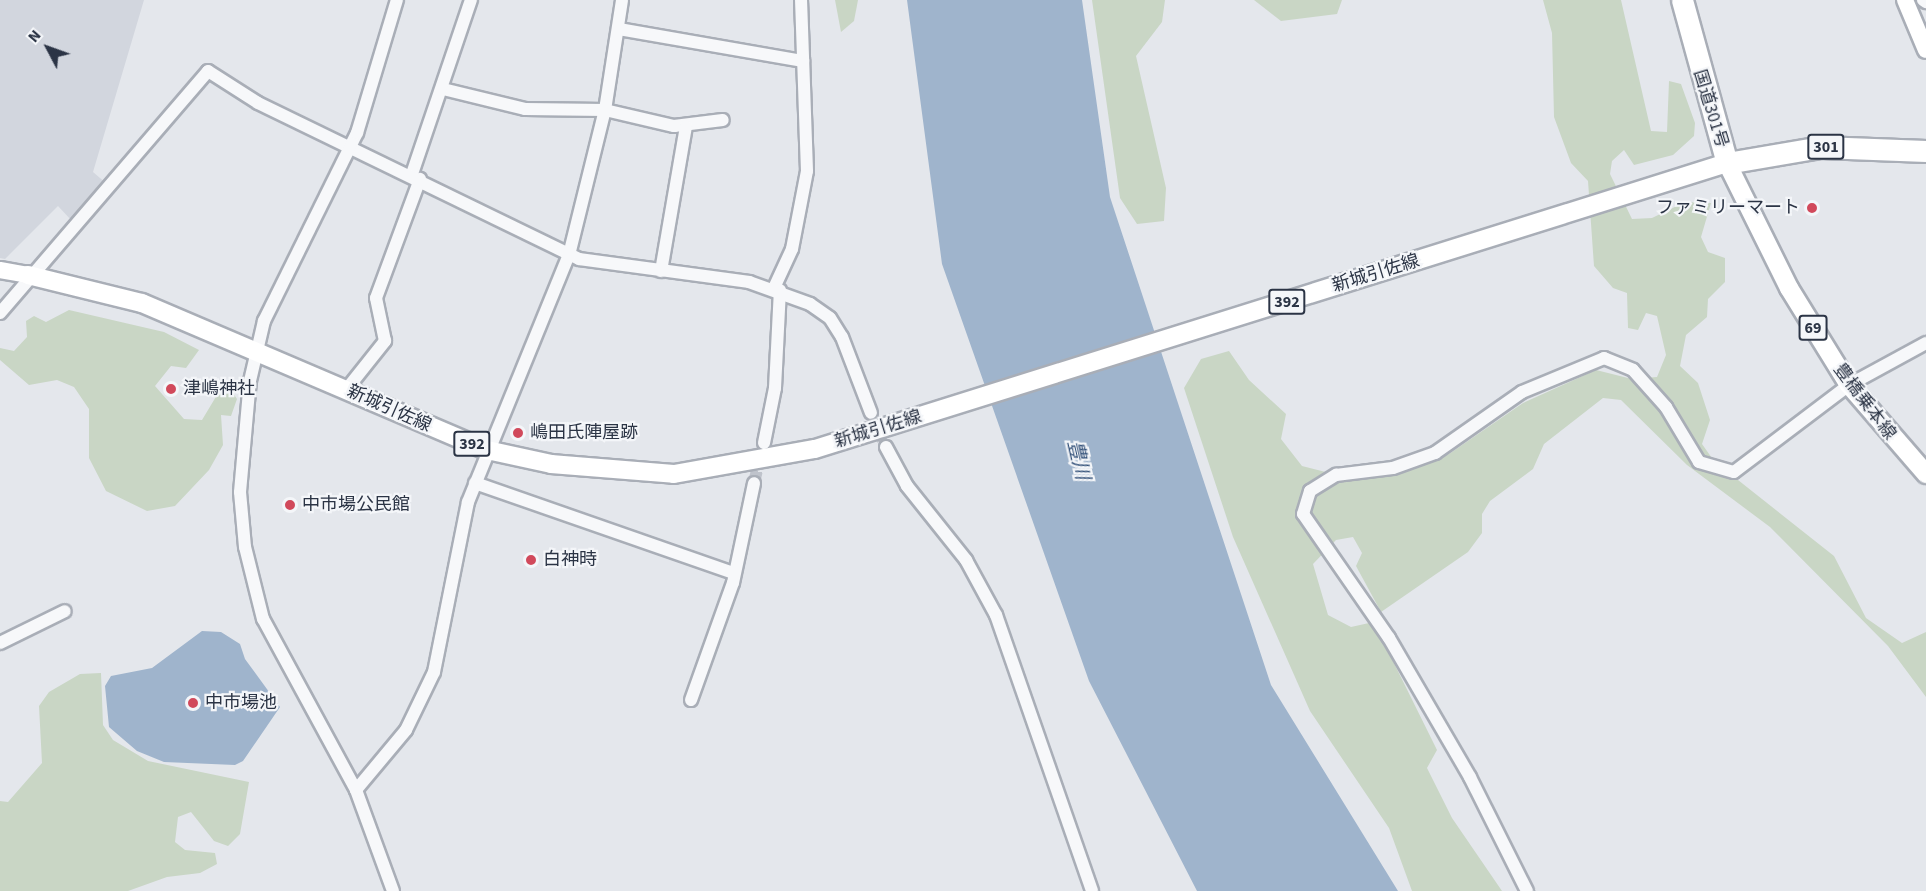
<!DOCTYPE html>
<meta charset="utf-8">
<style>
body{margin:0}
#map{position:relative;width:1926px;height:891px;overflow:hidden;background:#e4e7ec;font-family:"Source Sans 3","Noto Sans JP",sans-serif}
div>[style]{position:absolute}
.built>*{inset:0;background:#d2d6de}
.green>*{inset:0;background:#c9d6c5}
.water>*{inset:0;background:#9fb4cc}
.street-tunnel>*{height:12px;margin-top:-6px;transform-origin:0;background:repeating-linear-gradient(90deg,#bfc3cb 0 12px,transparent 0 18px)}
.roads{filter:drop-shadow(2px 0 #a9aeb7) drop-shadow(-2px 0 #a9aeb7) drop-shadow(0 2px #a9aeb7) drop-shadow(0 -2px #a9aeb7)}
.street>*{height:12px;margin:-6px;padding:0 6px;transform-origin:6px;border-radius:6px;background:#f7f8fa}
.secondary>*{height:16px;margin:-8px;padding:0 8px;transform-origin:8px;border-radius:8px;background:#fff}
.primary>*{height:18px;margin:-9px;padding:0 9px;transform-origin:9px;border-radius:9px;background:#fff}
.highway>*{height:21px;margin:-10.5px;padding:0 10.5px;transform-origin:10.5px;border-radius:10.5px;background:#fff}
.dots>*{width:16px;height:16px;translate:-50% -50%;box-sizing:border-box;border:3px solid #f4f6f9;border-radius:50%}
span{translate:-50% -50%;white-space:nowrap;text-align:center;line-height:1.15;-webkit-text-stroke:4.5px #f4f6f9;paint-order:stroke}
.shield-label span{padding:2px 4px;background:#f4f6f9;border:2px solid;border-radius:4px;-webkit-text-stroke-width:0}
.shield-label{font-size:16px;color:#2b3445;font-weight:700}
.street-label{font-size:18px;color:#2b3445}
.poi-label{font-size:18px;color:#2b3445}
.right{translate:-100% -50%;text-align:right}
.left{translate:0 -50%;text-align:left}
.water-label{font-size:20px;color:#34527a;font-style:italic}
.north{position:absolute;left:18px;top:18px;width:60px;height:60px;-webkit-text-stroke:4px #f4f6f9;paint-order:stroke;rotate:311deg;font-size:16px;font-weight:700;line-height:24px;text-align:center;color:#2b3445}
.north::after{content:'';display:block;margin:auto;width:21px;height:27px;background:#2b3445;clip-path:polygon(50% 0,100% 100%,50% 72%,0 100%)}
</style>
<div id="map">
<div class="built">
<i style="clip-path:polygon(0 0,144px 0,93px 172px,107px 184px,72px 221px,58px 206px,5px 259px,0 258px)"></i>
</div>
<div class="green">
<i style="clip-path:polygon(835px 0,858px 0,854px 21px,841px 32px)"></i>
<i style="clip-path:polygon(1092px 0,1165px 0,1162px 22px,1136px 56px,1166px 188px,1164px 221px,1137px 224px,1120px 198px)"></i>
<i style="clip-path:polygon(1254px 0,1342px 0,1337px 14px,1281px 21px)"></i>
<i style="clip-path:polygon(1543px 0,1621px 0,1651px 131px,1667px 132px,1669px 81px,1681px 84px,1695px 123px,1694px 136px,1673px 155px,1634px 165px,1624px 150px,1612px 161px,1610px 174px,1632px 219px,1652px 218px,1685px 202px,1711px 203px,1701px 237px,1708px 252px,1725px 258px,1725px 282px,1708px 299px,1707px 317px,1686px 335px,1680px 366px,1698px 383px,1710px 420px,1702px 444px,1714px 461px,1834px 556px,1866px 618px,1902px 643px,1926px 632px,1926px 697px,1888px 646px,1770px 527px,1687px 465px,1621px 400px,1603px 398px,1544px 444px,1533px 469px,1490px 501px,1482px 514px,1482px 533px,1468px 552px,1381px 612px,1356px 566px,1362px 553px,1353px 537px,1336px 540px,1313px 564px,1328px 615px,1351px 627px,1369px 623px,1381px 637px,1437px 750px,1427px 768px,1452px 818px,1502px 891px,1412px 891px,1389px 828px,1310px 711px,1233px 537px,1184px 388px,1201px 359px,1229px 351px,1249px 380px,1286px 414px,1281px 439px,1302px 466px,1349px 478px,1398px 473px,1449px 454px,1523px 403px,1596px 370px,1632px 379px,1657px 377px,1666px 355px,1657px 316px,1646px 313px,1638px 330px,1628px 328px,1627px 293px,1613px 288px,1594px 266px,1588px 181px,1571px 163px,1554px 117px,1552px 33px)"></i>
<i style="clip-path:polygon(69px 310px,164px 332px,199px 350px,186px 368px,171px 366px,155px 386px,184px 419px,202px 420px,217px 395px,233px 393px,237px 399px,231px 416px,221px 415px,223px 445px,209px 470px,175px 506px,147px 511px,106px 491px,89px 458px,89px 409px,74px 387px,57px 380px,29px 385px,0 360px,0 348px,14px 351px,27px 337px,26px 321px,34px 316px,46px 322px)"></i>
<i style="clip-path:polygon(101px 673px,103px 725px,113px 740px,148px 761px,249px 782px,240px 834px,228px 846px,214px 841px,191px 812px,178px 817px,175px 842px,185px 850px,215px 853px,217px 864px,200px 873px,167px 877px,128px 891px,0 891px,0 801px,8px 802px,42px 763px,39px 706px,49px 692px,80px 674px)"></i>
</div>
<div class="water">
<i style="clip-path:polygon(907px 0,1082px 0,1110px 197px,1271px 685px,1398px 891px,1197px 891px,1089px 681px,942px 264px)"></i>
<i style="clip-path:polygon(202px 631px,221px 632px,240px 644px,245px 659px,280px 707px,243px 761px,235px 765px,164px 762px,137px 751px,109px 727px,105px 686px,111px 676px,152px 668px)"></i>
</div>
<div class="street-tunnel">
<i style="left:871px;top:413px;width:37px;rotate:66deg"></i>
<i style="left:754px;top:483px;width:31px;rotate:-77deg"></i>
</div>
<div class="roads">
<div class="street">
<i style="left:1923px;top:0;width:4px;rotate:34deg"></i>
<i style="left:619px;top:29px;width:187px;rotate:9.9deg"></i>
<i style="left:443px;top:89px;width:84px;rotate:13.7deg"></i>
<i style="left:525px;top:109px;width:80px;rotate:0.7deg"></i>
<i style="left:605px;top:110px;width:71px;rotate:13.1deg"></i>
<i style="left:674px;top:126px;width:49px;rotate:-7deg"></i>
<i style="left:412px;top:174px;width:184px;rotate:-71.3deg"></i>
<i style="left:661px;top:271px;width:147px;rotate:-80.2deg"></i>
<i style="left:774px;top:288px;width:43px;rotate:-65.2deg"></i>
<i style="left:792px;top:249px;width:79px;rotate:-79.1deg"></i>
<i style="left:807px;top:171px;width:171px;rotate:-92deg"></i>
<i style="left:0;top:313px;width:319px;rotate:-49.3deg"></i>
<i style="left:208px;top:71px;width:59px;rotate:32.6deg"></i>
<i style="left:258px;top:103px;width:357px;rotate:25.9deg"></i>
<i style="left:579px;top:259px;width:172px;rotate:7.7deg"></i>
<i style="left:749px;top:282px;width:65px;rotate:19.8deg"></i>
<i style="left:810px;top:304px;width:24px;rotate:35deg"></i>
<i style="left:830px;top:318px;width:22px;rotate:58deg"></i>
<i style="left:842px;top:337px;width:81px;rotate:69.1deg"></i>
<i style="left:346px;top:390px;width:63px;rotate:-51.5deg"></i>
<i style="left:385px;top:341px;width:44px;rotate:-101.8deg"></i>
<i style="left:376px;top:298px;width:127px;rotate:-69.7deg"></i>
<i style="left:764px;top:443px;width:56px;rotate:-78.7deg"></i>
<i style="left:775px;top:388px;width:98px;rotate:-87.1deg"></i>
<i style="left:886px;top:447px;width:44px;rotate:61.7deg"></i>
<i style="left:907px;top:486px;width:95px;rotate:51.4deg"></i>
<i style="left:966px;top:560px;width:63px;rotate:61.4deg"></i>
<i style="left:996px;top:615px;width:292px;rotate:70.8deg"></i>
<i style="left:475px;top:483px;width:274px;rotate:19.2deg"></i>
<i style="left:0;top:643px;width:72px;rotate:-26.2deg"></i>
<i style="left:691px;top:700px;width:124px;rotate:-70.3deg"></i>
<i style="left:733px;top:583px;width:102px;rotate:-78.1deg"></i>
<i style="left:356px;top:790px;width:78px;rotate:-50.2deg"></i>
<i style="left:406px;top:730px;width:64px;rotate:-64.2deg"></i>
<i style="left:434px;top:672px;width:173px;rotate:-78.7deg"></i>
<i style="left:468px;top:502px;width:267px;rotate:-67.8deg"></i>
<i style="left:569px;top:255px;width:149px;rotate:-76.1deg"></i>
<i style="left:605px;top:110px;width:111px;rotate:-81.2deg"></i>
<i style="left:393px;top:891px;width:108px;rotate:-110.1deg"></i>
<i style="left:356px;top:790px;width:195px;rotate:-118.5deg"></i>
<i style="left:263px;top:619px;width:74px;rotate:-104deg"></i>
<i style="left:245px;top:547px;width:55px;rotate:-95.2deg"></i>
<i style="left:240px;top:492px;width:111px;rotate:-84.9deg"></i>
<i style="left:250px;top:381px;width:62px;rotate:-76.9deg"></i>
<i style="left:264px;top:321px;width:210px;rotate:-63.7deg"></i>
<i style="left:357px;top:133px;width:139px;rotate:-73.3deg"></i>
<i style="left:1527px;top:891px;width:127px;rotate:-116.6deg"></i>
<i style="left:1470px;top:777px;width:161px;rotate:-120.2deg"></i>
<i style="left:1389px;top:638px;width:151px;rotate:-124.7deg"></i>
<i style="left:1303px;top:514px;width:24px;rotate:-73deg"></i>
<i style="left:1310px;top:491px;width:31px;rotate:-32deg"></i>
<i style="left:1336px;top:475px;width:57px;rotate:-7deg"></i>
<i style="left:1393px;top:468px;width:45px;rotate:-19.7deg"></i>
<i style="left:1435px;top:453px;width:106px;rotate:-35deg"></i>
<i style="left:1522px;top:392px;width:89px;rotate:-22.5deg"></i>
<i style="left:1604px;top:358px;width:31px;rotate:22deg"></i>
<i style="left:1633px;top:370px;width:50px;rotate:48.3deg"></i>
<i style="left:1666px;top:407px;width:64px;rotate:59deg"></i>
<i style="left:1699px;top:462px;width:36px;rotate:16deg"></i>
<i style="left:1734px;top:472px;width:144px;rotate:-37.1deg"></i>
<i style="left:1849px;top:385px;width:88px;rotate:-28.6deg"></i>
</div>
<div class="secondary">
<i style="left:1905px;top:0;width:54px;rotate:67.2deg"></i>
<i style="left:0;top:270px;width:28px;rotate:10deg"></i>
</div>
<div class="primary">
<i style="left:28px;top:275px;width:117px;rotate:13.8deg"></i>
<i style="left:142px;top:303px;width:375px;rotate:23.1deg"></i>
<i style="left:487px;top:450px;width:66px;rotate:12.3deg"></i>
<i style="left:551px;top:464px;width:123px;rotate:4.6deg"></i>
<i style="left:674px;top:474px;width:143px;rotate:-10.1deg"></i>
<i style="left:815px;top:449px;width:956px;rotate:-17.41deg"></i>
<i style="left:1727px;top:163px;width:140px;rotate:63.6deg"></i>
<i style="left:1789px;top:288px;width:114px;rotate:58.3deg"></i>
<i style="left:1849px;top:385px;width:118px;rotate:49.1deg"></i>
</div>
<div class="highway">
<i style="left:1682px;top:0;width:169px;rotate:74.6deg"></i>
<i style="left:1727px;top:163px;width:95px;rotate:-9.7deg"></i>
<i style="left:1821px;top:147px;width:105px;rotate:2.2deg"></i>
</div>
</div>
<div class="dots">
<i style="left:1812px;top:208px;background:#d1495b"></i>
<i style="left:171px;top:389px;background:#d1495b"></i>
<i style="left:518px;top:433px;background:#d1495b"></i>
<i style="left:290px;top:505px;background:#d1495b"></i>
<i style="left:531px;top:560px;background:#d1495b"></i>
<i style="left:193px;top:703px;background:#d1495b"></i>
</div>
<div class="shield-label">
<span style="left:1826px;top:147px">301</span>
<span style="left:1287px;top:302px">392</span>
<span style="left:1813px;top:328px">69</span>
<span style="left:472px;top:444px">392</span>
</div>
<div class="street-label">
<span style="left:1710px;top:109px;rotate:73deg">国道301号</span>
<span style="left:1376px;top:274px;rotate:-17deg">新城引佐線</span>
<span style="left:1864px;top:402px;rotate:53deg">豊橋乗本線</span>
<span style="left:389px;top:409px;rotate:24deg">新城引佐線</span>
<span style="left:878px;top:430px;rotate:-17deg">新城引佐線</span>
</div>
<div class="poi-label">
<span class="right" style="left:1800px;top:208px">ファミリーマート</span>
<span class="left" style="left:183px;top:389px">津嶋神社</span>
<span class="left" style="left:530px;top:433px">嶋田氏陣屋跡</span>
<span class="left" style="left:302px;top:505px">中市場公民館</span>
<span class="left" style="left:543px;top:560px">白神時</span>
<span class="left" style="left:205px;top:703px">中市場池</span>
</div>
<div class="water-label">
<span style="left:1078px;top:460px;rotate:77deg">豊川</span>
</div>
<div class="north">N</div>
</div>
